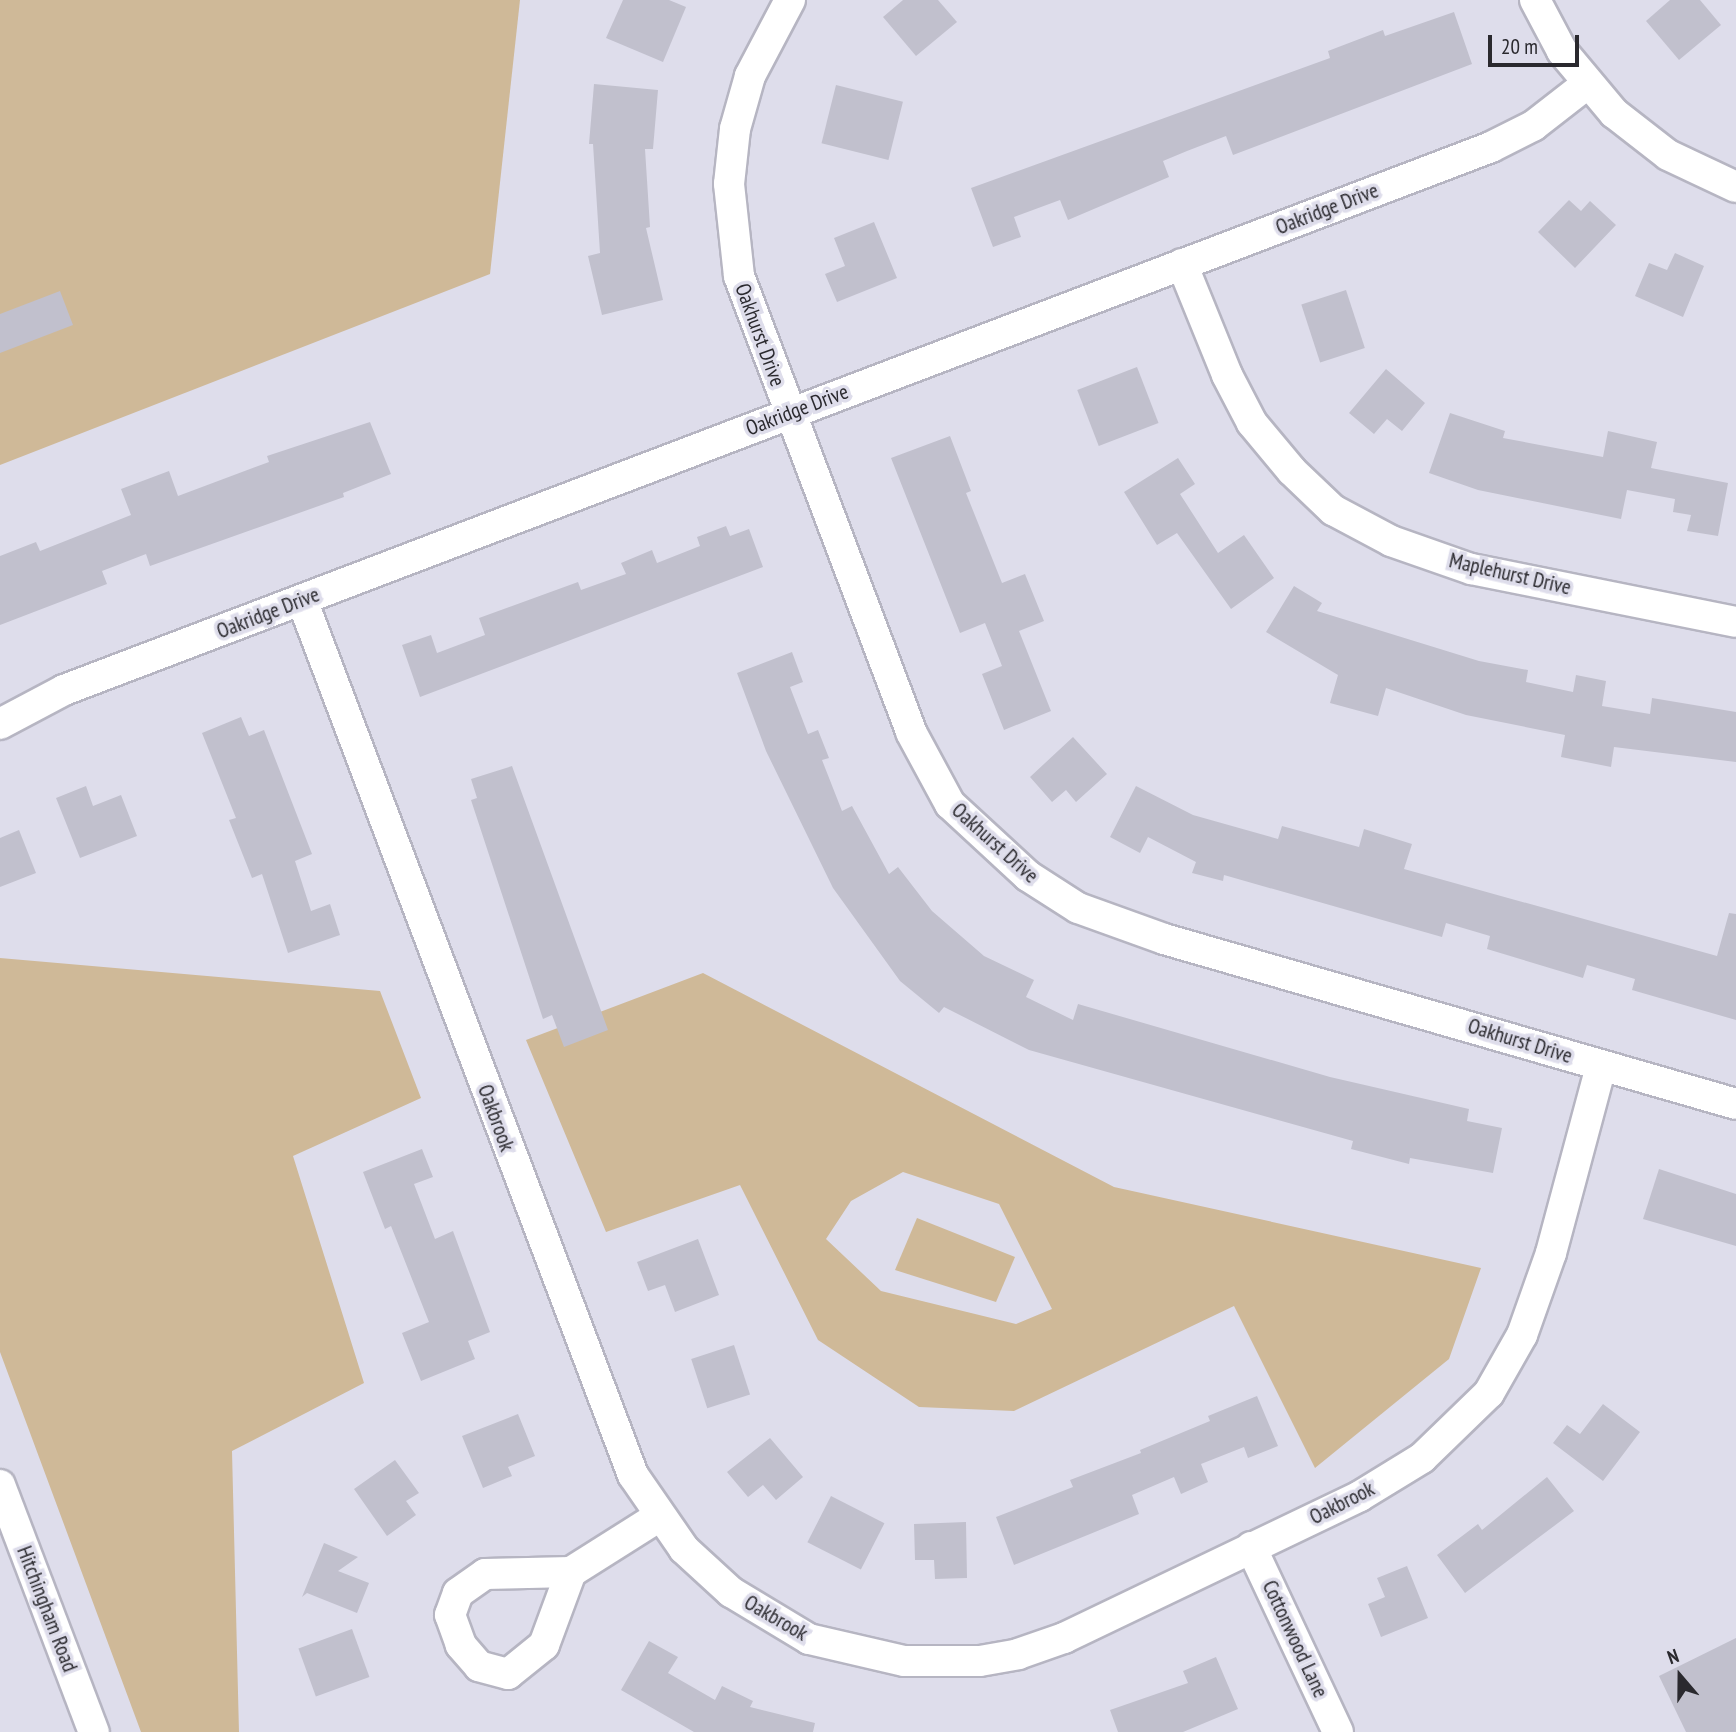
<!DOCTYPE html>
<style>
body{margin:0}
#map{position:relative;width:1736px;height:1732px;overflow:hidden;background:#deddeb;font-family:"PT Sans Narrow",sans-serif}
div>[style]{position:absolute}
.green>*{inset:0;background:#cfb998}
.building>*{inset:0;background:#c1c0cd;transform-origin:0 0}
.roads{filter:drop-shadow(2px 0 #b6b5c2) drop-shadow(-2px 0 #b6b5c2) drop-shadow(0 2px #b6b5c2) drop-shadow(0 -2px #b6b5c2)}
.minor>*{height:30px;margin:-15px;padding:0 15px;transform-origin:15px;border-radius:15px;background:#fff}
span{translate:-50% -50%;white-space:nowrap;text-align:center;line-height:1.15;-webkit-text-stroke:7px #deddeb;paint-order:stroke}
.street-label{font-size:21px;color:#2a292e}
.north{position:absolute;left:1645px;top:1641px;width:70px;height:70px;-webkit-text-stroke:5px #deddeb;paint-order:stroke;rotate:340deg;font-size:19px;font-weight:700;line-height:28px;text-align:center;color:#2a292e}
.north::after{content:'';display:block;margin:auto;width:24px;height:32px;background:#2a292e;clip-path:polygon(50% 0,100% 100%,50% 72%,0 100%)}
.scale{position:absolute;left:1488px;top:35px;width:91px;height:32px;box-sizing:border-box;border:4px solid #2a292e;border-top:0;padding-left:9px;font-size:21px;line-height:24px;white-space:nowrap;color:#2a292e;-webkit-text-stroke:5px #deddeb;paint-order:stroke}
</style>
<div id="map">
<div class="green">
<i style="clip-path:polygon(0 0,520px 0,490px 274px,0 465px)"></i>
<i style="clip-path:polygon(0 958px,380px 991px,421px 1098px,293px 1156px,364px 1383px,232px 1451px,239px 1732px,141px 1732px,0 1352px)"></i>
<i style="clip-path:polygon(evenodd,703px 973px,1114px 1187px,1481px 1268px,1449px 1359px,1315px 1468px,1234px 1306px,1014px 1411px,919px 1407px,818px 1340px,740px 1185px,606px 1232px,526px 1040px,703px 973px,903px 1172px,999px 1204px,1052px 1309px,1016px 1324px,881px 1291px,826px 1239px,851px 1201px,903px 1172px)"></i>
<i style="clip-path:polygon(917px 1218px,1015px 1257px,996px 1302px,895px 1270px)"></i>
</div>
<div class="building">
<i style="clip-path:polygon(623px 0,669px 0,686px 7px,663px 62px,606px 38px)"></i>
<i style="clip-path:polygon(903px 0,938px 0,957px 22px,916px 56px,883px 17px)"></i>
<i style="clip-path:polygon(1670px 0,1700px 0,1721px 25px,1679px 60px,1646px 21px)"></i>
<i style="clip-path:polygon(1454px 12px,1472px 64px,1233px 155px,1226px 136px,1187px 151px,1163px 161px,1169px 177px,1068px 220px,1060px 200px,1014px 217px,1021px 237px,993px 247px,971px 188px,1330px 58px,1328px 51px,1383px 30px,1385px 36px)"></i>
<i style="clip-path:polygon(594px 84px,658px 90px,653px 149px,645px 149px,650px 227px,646px 228px,663px 300px,602px 315px,588px 256px,600px 253px,593px 144px,589px 144px)"></i>
<i style="left:836px;top:85px;width:69px;height:60px;rotate:14deg"></i>
<i style="clip-path:polygon(1569px 200px,1581px 211px,1590px 201px,1616px 225px,1575px 268px,1538px 232px)"></i>
<i style="clip-path:polygon(874px 222px,897px 278px,837px 302px,825px 274px,845px 266px,834px 238px)"></i>
<i style="clip-path:polygon(1675px 253px,1704px 266px,1683px 317px,1635px 296px,1649px 263px,1667px 270px)"></i>
<i style="left:1346px;top:290px;width:61px;height:47px;rotate:72deg"></i>
<i style="clip-path:polygon(60px 291px,73px 325px,0 353px,0 314px)"></i>
<i style="left:1137px;top:367px;width:60px;height:64px;rotate:69deg"></i>
<i style="clip-path:polygon(1386px 369px,1425px 403px,1402px 431px,1387px 419px,1374px 434px,1349px 413px)"></i>
<i style="clip-path:polygon(1450px 413px,1505px 431px,1503px 438px,1603px 457px,1608px 431px,1657px 442px,1651px 468px,1728px 483px,1718px 536px,1687px 531px,1691px 515px,1673px 512px,1675px 499px,1627px 490px,1621px 519px,1478px 490px,1429px 473px)"></i>
<i style="clip-path:polygon(370px 422px,391px 474px,343px 493px,344px 497px,150px 566px,146px 554px,102px 571px,107px 584px,0 625px,0 556px,36px 542px,40px 551px,131px 515px,121px 489px,169px 471px,178px 496px,269px 462px,267px 456px)"></i>
<i style="clip-path:polygon(950px 436px,971px 491px,966px 493px,1002px 583px,1025px 574px,1044px 621px,1019px 631px,1051px 711px,1004px 730px,982px 674px,1002px 666px,985px 623px,960px 633px,891px 458px)"></i>
<i style="clip-path:polygon(1178px 458px,1195px 484px,1180px 494px,1218px 553px,1244px 535px,1274px 578px,1231px 609px,1177px 533px,1157px 545px,1124px 492px)"></i>
<i style="clip-path:polygon(726px 526px,730px 536px,749px 529px,763px 567px,420px 697px,402px 645px,431px 635px,437px 653px,485px 635px,479px 618px,578px 582px,581px 590px,626px 574px,621px 563px,652px 550px,657px 563px,700px 546px,697px 537px)"></i>
<i style="clip-path:polygon(1294px 586px,1322px 603px,1317px 611px,1479px 661px,1528px 670px,1526px 682px,1573px 692px,1576px 675px,1606px 681px,1602px 706px,1650px 714px,1652px 698px,1736px 712px,1736px 762px,1614px 747px,1611px 767px,1561px 757px,1565px 735px,1466px 715px,1386px 688px,1378px 716px,1330px 703px,1338px 675px,1266px 632px)"></i>
<i style="clip-path:polygon(792px 652px,803px 682px,790px 687px,808px 734px,818px 730px,829px 758px,822px 760px,842px 811px,852px 806px,889px 874px,898px 867px,932px 911px,984px 956px,1034px 980px,1026px 997px,1073px 1020px,1078px 1004px,1330px 1077px,1469px 1109px,1467px 1121px,1502px 1128px,1493px 1173px,1410px 1158px,1409px 1164px,1351px 1149px,1353px 1141px,1029px 1050px,944px 1007px,939px 1013px,900px 981px,833px 888px,766px 751px,737px 673px)"></i>
<i style="clip-path:polygon(241px 717px,249px 736px,264px 730px,312px 854px,295px 861px,311px 911px,330px 904px,340px 935px,288px 953px,262px 874px,252px 878px,229px 820px,236px 818px,202px 733px)"></i>
<i style="clip-path:polygon(1073px 737px,1107px 774px,1076px 802px,1066px 790px,1052px 802px,1030px 777px)"></i>
<i style="clip-path:polygon(512px 766px,608px 1030px,564px 1047px,552px 1015px,543px 1019px,471px 800px,477px 798px,471px 779px)"></i>
<i style="clip-path:polygon(86px 786px,93px 806px,121px 795px,137px 836px,80px 858px,56px 798px)"></i>
<i style="clip-path:polygon(1136px 786px,1193px 815px,1278px 839px,1282px 826px,1359px 847px,1364px 829px,1412px 844px,1404px 869px,1717px 956px,1729px 913px,1736px 914px,1736px 1020px,1632px 990px,1635px 979px,1587px 965px,1583px 978px,1487px 949px,1490px 936px,1446px 923px,1442px 937px,1224px 875px,1223px 881px,1192px 873px,1196px 862px,1148px 837px,1140px 853px,1110px 837px)"></i>
<i style="clip-path:polygon(19px 830px,36px 873px,0 887px,0 838px)"></i>
<i style="clip-path:polygon(422px 1149px,433px 1177px,414px 1184px,435px 1239px,453px 1231px,490px 1332px,468px 1341px,475px 1359px,421px 1381px,402px 1333px,429px 1322px,391px 1226px,385px 1229px,363px 1172px)"></i>
<i style="clip-path:polygon(1659px 1169px,1736px 1194px,1736px 1246px,1643px 1219px)"></i>
<i style="clip-path:polygon(698px 1239px,719px 1295px,675px 1312px,665px 1285px,648px 1291px,637px 1262px)"></i>
<i style="left:734px;top:1345px;width:52px;height:45px;rotate:72deg"></i>
<i style="clip-path:polygon(1257px 1396px,1278px 1446px,1248px 1458px,1244px 1447px,1201px 1464px,1208px 1482px,1181px 1494px,1174px 1477px,1132px 1495px,1139px 1514px,1014px 1565px,996px 1517px,1073px 1487px,1070px 1480px,1141px 1453px,1140px 1450px,1210px 1421px,1208px 1416px)"></i>
<i style="clip-path:polygon(1603px 1404px,1640px 1432px,1603px 1481px,1553px 1443px,1567px 1425px,1580px 1434px)"></i>
<i style="clip-path:polygon(518px 1414px,535px 1456px,508px 1467px,512px 1476px,483px 1488px,462px 1436px)"></i>
<i style="clip-path:polygon(770px 1438px,803px 1477px,776px 1500px,763px 1485px,748px 1497px,727px 1472px)"></i>
<i style="clip-path:polygon(395px 1460px,419px 1493px,406px 1501px,416px 1515px,387px 1536px,354px 1489px)"></i>
<i style="clip-path:polygon(1547px 1477px,1574px 1511px,1465px 1593px,1437px 1555px,1478px 1524px,1482px 1530px)"></i>
<i style="left:831px;top:1496px;width:60px;height:52px;rotate:27deg"></i>
<i style="clip-path:polygon(966px 1522px,967px 1578px,935px 1579px,934px 1560px,915px 1560px,914px 1524px)"></i>
<i style="clip-path:polygon(324px 1543px,358px 1557px,338px 1571px,369px 1583px,357px 1613px,307px 1593px,302px 1597px)"></i>
<i style="clip-path:polygon(1407px 1566px,1428px 1618px,1381px 1637px,1368px 1604px,1385px 1597px,1377px 1578px)"></i>
<i style="left:352px;top:1629px;width:51px;height:57px;rotate:70deg"></i>
<i style="clip-path:polygon(1736px 1638px,1736px 1732px,1686px 1732px,1659px 1676px)"></i>
<i style="clip-path:polygon(649px 1641px,678px 1657px,668px 1673px,715px 1700px,722px 1686px,753px 1701px,750px 1707px,815px 1723px,813px 1732px,694px 1732px,621px 1690px)"></i>
<i style="clip-path:polygon(1216px 1657px,1238px 1709px,1183px 1732px,1118px 1732px,1110px 1710px,1188px 1683px,1183px 1671px)"></i>
</div>
<div class="roads">
<div class="minor">
<i style="left:790px;top:0;width:86px;rotate:117.8deg"></i>
<i style="left:750px;top:76px;width:55px;rotate:105.8deg"></i>
<i style="left:735px;top:129px;width:55px;rotate:96.2deg"></i>
<i style="left:729px;top:184px;width:93px;rotate:83.8deg"></i>
<i style="left:739px;top:276px;width:487px;rotate:69.3deg"></i>
<i style="left:911px;top:732px;width:82px;rotate:61.6deg"></i>
<i style="left:950px;top:804px;width:106px;rotate:42.7deg"></i>
<i style="left:1028px;top:876px;width:59px;rotate:32.6deg"></i>
<i style="left:1078px;top:908px;width:91px;rotate:19.8deg"></i>
<i style="left:1164px;top:939px;width:595px;rotate:16.09deg"></i>
<i style="left:1535px;top:0;width:58px;rotate:62.1deg"></i>
<i style="left:1562px;top:51px;width:81px;rotate:50deg"></i>
<i style="left:1614px;top:113px;width:68px;rotate:37.9deg"></i>
<i style="left:1668px;top:155px;width:75px;rotate:25.2deg"></i>
<i style="left:1182px;top:264px;width:120px;rotate:67.9deg"></i>
<i style="left:1227px;top:375px;width:54px;rotate:62.5deg"></i>
<i style="left:1252px;top:423px;width:62px;rotate:50.2deg"></i>
<i style="left:1292px;top:471px;width:57px;rotate:43.6deg"></i>
<i style="left:1333px;top:510px;width:66px;rotate:28.1deg"></i>
<i style="left:1391px;top:541px;width:85px;rotate:19.3deg"></i>
<i style="left:1471px;top:569px;width:270px;rotate:11.3deg"></i>
<i style="left:302px;top:600px;width:936px;rotate:69.28deg"></i>
<i style="left:633px;top:1475px;width:90px;rotate:55.4deg"></i>
<i style="left:684px;top:1549px;width:64px;rotate:42.5deg"></i>
<i style="left:731px;top:1592px;width:91px;rotate:31.1deg"></i>
<i style="left:809px;top:1639px;width:98px;rotate:13deg"></i>
<i style="left:904px;top:1661px;width:76px"></i>
<i style="left:980px;top:1661px;width:39px;rotate:-10deg"></i>
<i style="left:1018px;top:1654px;width:49px;rotate:-19.2deg"></i>
<i style="left:1064px;top:1638px;width:328px;rotate:-25.6deg"></i>
<i style="left:1360px;top:1496px;width:73px;rotate:-31.5deg"></i>
<i style="left:1422px;top:1458px;width:93px;rotate:-44.1deg"></i>
<i style="left:1489px;top:1393px;width:67px;rotate:-60.4deg"></i>
<i style="left:1522px;top:1335px;width:87px;rotate:-70.5deg"></i>
<i style="left:1551px;top:1253px;width:194px;rotate:-75deg"></i>
<i style="left:0;top:724px;width:72px;rotate:-28deg"></i>
<i style="left:64px;top:690px;width:1527px;rotate:-20.83deg"></i>
<i style="left:1491px;top:147px;width:47px;rotate:-26.6deg"></i>
<i style="left:1533px;top:126px;width:68px;rotate:-37.9deg"></i>
<i style="left:0;top:1485px;width:264px;rotate:69.2deg"></i>
<i style="left:1251px;top:1547px;width:204px;rotate:64.8deg"></i>
<i style="left:571px;top:1572px;width:78px;rotate:110.3deg"></i>
<i style="left:544px;top:1645px;width:46px;rotate:141.1deg"></i>
<i style="left:508px;top:1674px;width:30px;rotate:-165deg"></i>
<i style="left:479px;top:1666px;width:28px;rotate:-131deg"></i>
<i style="left:461px;top:1645px;width:32px;rotate:-110deg"></i>
<i style="left:450px;top:1615px;width:23px;rotate:-70deg"></i>
<i style="left:458px;top:1593px;width:33px;rotate:-35deg"></i>
<i style="left:485px;top:1574px;width:86px;rotate:-1.3deg"></i>
<i style="left:571px;top:1572px;width:103px;rotate:-32.3deg"></i>
</div>
</div>
<div class="street-label">
<span style="left:1327px;top:209px;rotate:-21deg">Oakridge Drive</span>
<span style="left:760px;top:335px;rotate:70deg">Oakhurst Drive</span>
<span style="left:797px;top:410px;rotate:-21deg">Oakridge Drive</span>
<span style="left:1510px;top:574px;rotate:13deg">Maplehurst Drive</span>
<span style="left:268px;top:613px;rotate:-21deg">Oakridge Drive</span>
<span style="left:995px;top:843px;rotate:42deg">Oakhurst Drive</span>
<span style="left:1520px;top:1041px;rotate:17deg">Oakhurst Drive</span>
<span style="left:496px;top:1118px;rotate:70deg">Oakbrook</span>
<span style="left:1342px;top:1503px;rotate:-27deg">Oakbrook</span>
<span style="left:47px;top:1609px;rotate:69deg">Hitchingham Road</span>
<span style="left:776px;top:1618px;rotate:30deg">Oakbrook</span>
<span style="left:1295px;top:1639px;rotate:65deg">Cottonwood Lane</span>
</div>
<div class="north">N</div>
<div class="scale">20 m</div>
</div>
